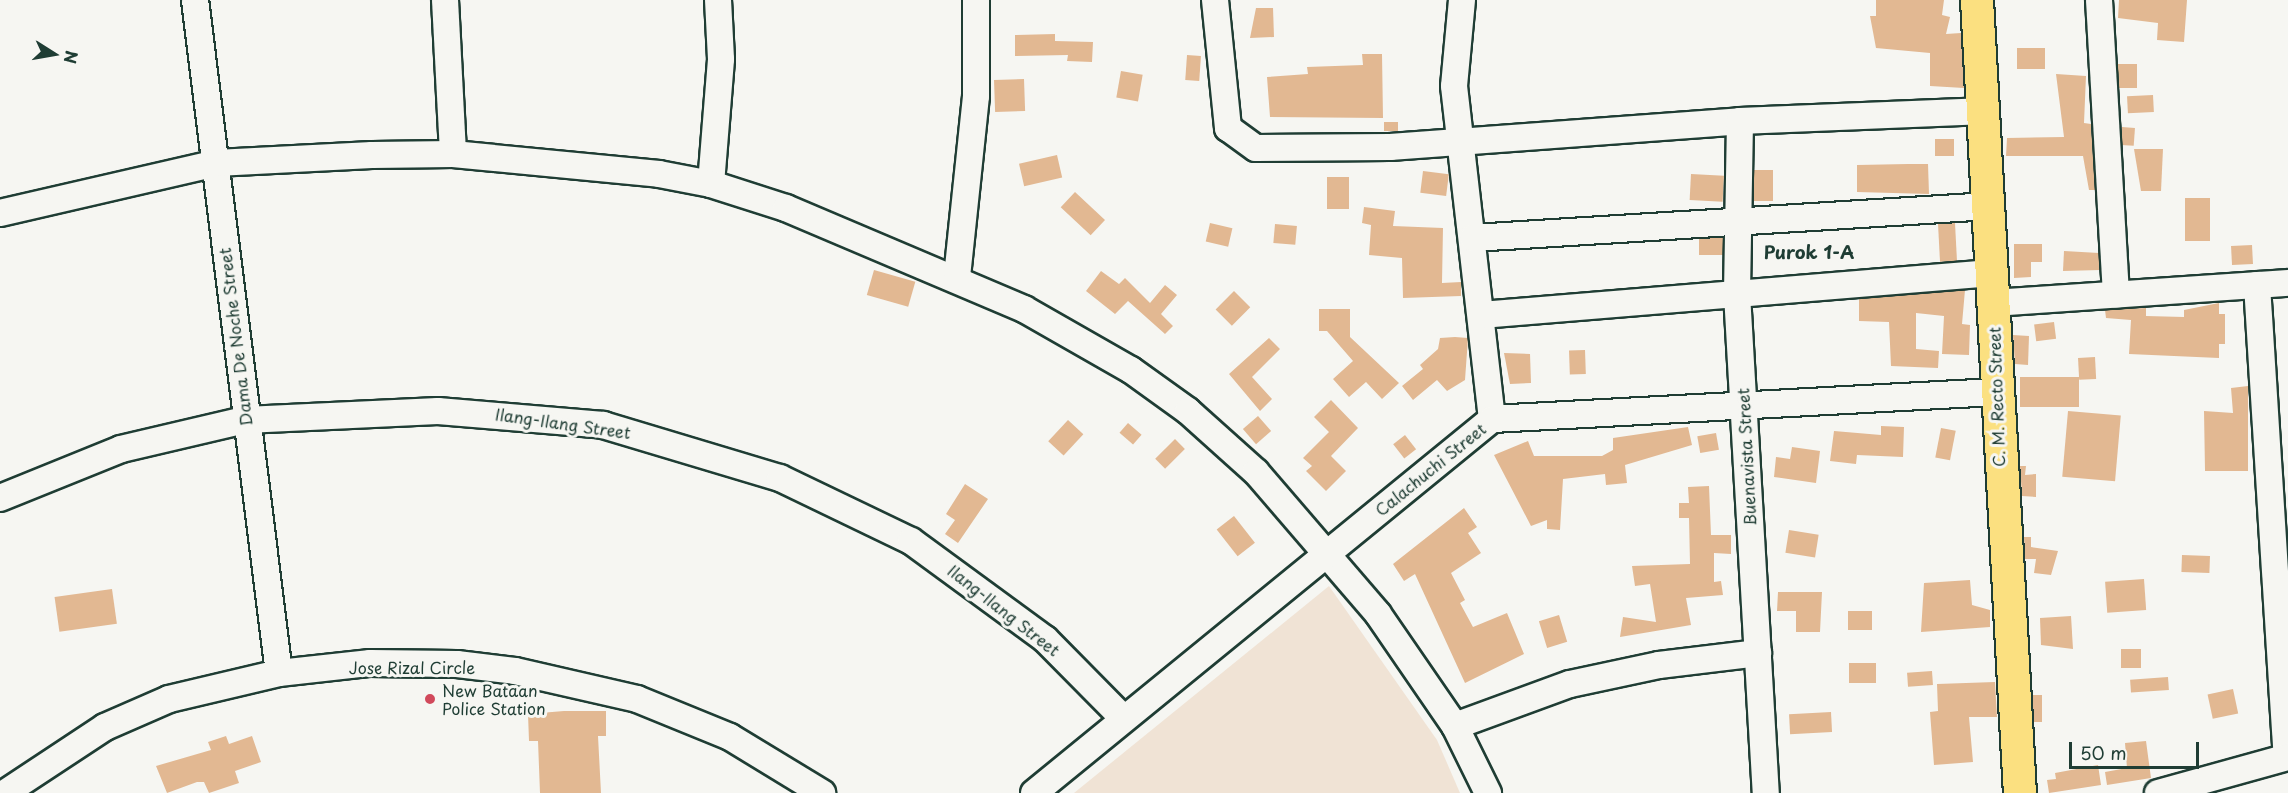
<!DOCTYPE html>
<style>
body{margin:0}
#map{position:relative;width:2288px;height:793px;overflow:hidden;background:#f6f6f2;font-family:"Playpen Sans",sans-serif}
div>[style]{position:absolute}
.built>*{inset:0;background:#f0e3d5}
.building>*{inset:0;background:#e2b892;transform-origin:0 0}
.roads{filter:drop-shadow(2px 0 #1f3d34) drop-shadow(-2px 0 #1f3d34) drop-shadow(0 2px #1f3d34) drop-shadow(0 -2px #1f3d34)}
.minor>*{height:26px;margin:-13px;padding:0 13px;transform-origin:13px;border-radius:13px;background:#f6f6f2}
.major>*{height:32px;margin:-16px;padding:0 16px;transform-origin:16px;border-radius:16px;background:#fbe080}
.dots>*{width:16px;height:16px;translate:-50% -50%;box-sizing:border-box;border:3px solid #f6f6f2;border-radius:50%}
span{translate:-50% -50%;white-space:nowrap;text-align:center;line-height:1.15;-webkit-text-stroke:6px #f6f6f2;paint-order:stroke}
.street-label{font-size:16px;color:#1f3d34}
.poi-label{font-size:16px;color:#1f3d34}
.left{translate:0 -50%;text-align:left}
.neighbourhood-label{font-size:18px;color:#1f3d34;font-weight:700}
.north{position:absolute;left:24px;top:24px;width:60px;height:60px;-webkit-text-stroke:4px #f6f6f2;paint-order:stroke;rotate:101deg;font-size:16px;font-weight:700;line-height:24px;text-align:center;color:#1f3d34}
.north::after{content:'';display:block;margin:auto;width:21px;height:27px;background:#1f3d34;clip-path:polygon(50% 0,100% 100%,50% 72%,0 100%)}
.scale{position:absolute;left:2069px;top:742px;width:130px;height:27px;box-sizing:border-box;border:3px solid #1f3d34;border-top:0;padding-left:8px;font-size:18px;line-height:21px;white-space:nowrap;color:#1f3d34;-webkit-text-stroke:4px #f6f6f2;paint-order:stroke}
</style>
<div id="map">
<div class="built">
<i style="clip-path:polygon(1329px 586px,1437px 740px,1460px 793px,1074px 793px)"></i>
</div>
<div class="building">
<i style="clip-path:polygon(1876px 0,1944px 0,1942px 15px,1950px 17px,1946px 34px,1961px 33px,1964px 88px,1930px 86px,1930px 53px,1876px 48px,1870px 16px,1876px 16px)"></i>
<i style="clip-path:polygon(2119px 0,2187px 0,2184px 42px,2157px 40px,2158px 23px,2118px 18px)"></i>
<i style="clip-path:polygon(1256px 8px,1273px 8px,1274px 37px,1250px 38px)"></i>
<i style="clip-path:polygon(1055px 34px,1055px 41px,1093px 42px,1092px 62px,1067px 61px,1068px 55px,1015px 56px,1015px 35px)"></i>
<i style="left:2045px;top:48px;width:21px;height:28px;rotate:90deg"></i>
<i style="clip-path:polygon(1362px 54px,1382px 54px,1383px 118px,1270px 117px,1267px 77px,1308px 74px,1307px 67px,1363px 65px)"></i>
<i style="left:1187px;top:55px;width:14px;height:25px;rotate:4deg"></i>
<i style="left:2118px;top:64px;width:19px;height:24px"></i>
<i style="left:1121px;top:71px;width:22px;height:27px;rotate:10deg"></i>
<i style="clip-path:polygon(2056px 74px,2086px 76px,2084px 123px,2091px 124px,2095px 190px,2089px 190px,2083px 156px,2006px 156px,2007px 138px,2064px 137px)"></i>
<i style="left:1024px;top:79px;width:32px;height:30px;rotate:88deg"></i>
<i style="left:2153px;top:95px;width:17px;height:26px;rotate:87deg"></i>
<i style="left:1398px;top:122px;width:9px;height:14px;rotate:90deg"></i>
<i style="left:2122px;top:127px;width:13px;height:18px;rotate:4deg"></i>
<i style="left:1935px;top:139px;width:19px;height:17px"></i>
<i style="clip-path:polygon(2134px 149px,2163px 149px,2161px 191px,2141px 191px)"></i>
<i style="left:1057px;top:155px;width:23px;height:39px;rotate:77deg"></i>
<i style="clip-path:polygon(1908px 164px,1928px 164px,1929px 194px,1857px 192px,1857px 165px)"></i>
<i style="left:1754px;top:170px;width:19px;height:31px"></i>
<i style="left:1423px;top:171px;width:26px;height:22px;rotate:7deg"></i>
<i style="left:1691px;top:174px;width:33px;height:26px;rotate:3deg"></i>
<i style="left:1327px;top:177px;width:22px;height:32px"></i>
<i style="left:1075px;top:192px;width:41px;height:21px;rotate:43deg"></i>
<i style="left:2210px;top:198px;width:43px;height:25px;rotate:90deg"></i>
<i style="clip-path:polygon(1364px 207px,1395px 211px,1393px 226px,1443px 228px,1442px 283px,1461px 282px,1461px 296px,1403px 298px,1402px 258px,1369px 255px,1371px 225px,1362px 223px)"></i>
<i style="left:1210px;top:223px;width:23px;height:19px;rotate:13deg"></i>
<i style="left:1955px;top:223px;width:38px;height:17px;rotate:87deg"></i>
<i style="left:1275px;top:224px;width:22px;height:19px;rotate:5deg"></i>
<i style="left:1723px;top:238px;width:17px;height:24px;rotate:90deg"></i>
<i style="clip-path:polygon(2014px 244px,2042px 244px,2042px 262px,2031px 262px,2031px 277px,2014px 278px)"></i>
<i style="left:2252px;top:245px;width:19px;height:21px;rotate:87deg"></i>
<i style="clip-path:polygon(2064px 251px,2099px 253px,2100px 270px,2063px 271px)"></i>
<i style="left:874px;top:270px;width:43px;height:26px;rotate:16deg"></i>
<i style="clip-path:polygon(1101px 271px,1119px 284px,1125px 278px,1150px 303px,1165px 285px,1177px 295px,1161px 314px,1173px 326px,1165px 334px,1128px 301px,1115px 314px,1086px 291px)"></i>
<i style="clip-path:polygon(1965px 290px,1962px 324px,1970px 325px,1969px 355px,1942px 354px,1944px 316px,1916px 313px,1916px 349px,1939px 351px,1938px 368px,1891px 366px,1889px 322px,1859px 321px,1859px 299px)"></i>
<i style="left:1234px;top:291px;width:23px;height:26px;rotate:45deg"></i>
<i style="clip-path:polygon(2219px 303px,2219px 314px,2225px 314px,2225px 344px,2219px 344px,2219px 358px,2129px 354px,2131px 320px,2106px 318px,2105px 310px,2146px 308px,2146px 316px,2184px 317px,2184px 310px)"></i>
<i style="clip-path:polygon(1319px 309px,1350px 309px,1350px 337px,1399px 383px,1382px 399px,1366px 382px,1349px 397px,1333px 379px,1353px 361px,1327px 331px,1319px 331px)"></i>
<i style="left:2054px;top:322px;width:17px;height:20px;rotate:83deg"></i>
<i style="clip-path:polygon(2013px 335px,2029px 336px,2028px 365px,2015px 364px)"></i>
<i style="clip-path:polygon(1455px 337px,1468px 338px,1465px 380px,1447px 391px,1437px 380px,1413px 400px,1402px 386px,1423px 369px,1420px 365px,1438px 349px,1440px 338px)"></i>
<i style="clip-path:polygon(1269px 338px,1280px 349px,1252px 377px,1272px 399px,1260px 411px,1229px 374px)"></i>
<i style="left:1585px;top:350px;width:24px;height:16px;rotate:88deg"></i>
<i style="clip-path:polygon(1504px 353px,1530px 354px,1531px 383px,1510px 384px)"></i>
<i style="left:2095px;top:357px;width:22px;height:17px;rotate:87deg"></i>
<i style="left:2020px;top:377px;width:59px;height:30px"></i>
<i style="clip-path:polygon(2248px 386px,2248px 471px,2205px 471px,2204px 411px,2233px 413px,2231px 388px)"></i>
<i style="clip-path:polygon(1331px 400px,1358px 428px,1331px 456px,1346px 471px,1326px 491px,1306px 471px,1312px 466px,1303px 458px,1329px 432px,1314px 417px)"></i>
<i style="left:2068px;top:411px;width:53px;height:66px;rotate:5deg"></i>
<i style="left:1258px;top:416px;width:20px;height:20px;rotate:49deg"></i>
<i style="left:1068px;top:420px;width:21px;height:29px;rotate:43deg"></i>
<i style="left:1128px;top:423px;width:18px;height:13px;rotate:41deg"></i>
<i style="clip-path:polygon(1881px 426px,1904px 427px,1903px 457px,1857px 455px,1856px 464px,1830px 461px,1834px 431px,1881px 435px)"></i>
<i style="clip-path:polygon(1688px 427px,1692px 445px,1625px 465px,1627px 483px,1606px 485px,1605px 474px,1563px 479px,1560px 530px,1547px 529px,1547px 520px,1531px 526px,1494px 455px,1528px 441px,1534px 456px,1602px 456px,1613px 450px,1613px 438px)"></i>
<i style="left:1941px;top:428px;width:15px;height:30px;rotate:11deg"></i>
<i style="left:1716px;top:433px;width:17px;height:19px;rotate:80deg"></i>
<i style="left:1405px;top:435px;width:18px;height:15px;rotate:52deg"></i>
<i style="left:1175px;top:439px;width:14px;height:28px;rotate:45deg"></i>
<i style="clip-path:polygon(1792px 447px,1820px 451px,1816px 483px,1774px 477px,1776px 457px,1790px 459px)"></i>
<i style="clip-path:polygon(2020px 466px,2026px 466px,2025px 475px,2036px 474px,2036px 497px,2022px 496px)"></i>
<i style="clip-path:polygon(965px 484px,988px 499px,958px 543px,945px 534px,955px 520px,946px 514px)"></i>
<i style="clip-path:polygon(1709px 486px,1711px 535px,1731px 535px,1731px 554px,1714px 553px,1714px 582px,1721px 581px,1723px 595px,1686px 598px,1691px 625px,1620px 637px,1623px 617px,1656px 622px,1650px 584px,1635px 586px,1632px 566px,1690px 564px,1689px 518px,1679px 518px,1679px 503px,1689px 503px,1688px 487px)"></i>
<i style="clip-path:polygon(1464px 508px,1477px 527px,1468px 533px,1481px 553px,1451px 573px,1465px 600px,1460px 603px,1473px 627px,1507px 613px,1524px 654px,1465px 683px,1415px 574px,1404px 581px,1393px 564px)"></i>
<i style="left:1234px;top:516px;width:34px;height:22px;rotate:52deg"></i>
<i style="left:1789px;top:530px;width:30px;height:23px;rotate:9deg"></i>
<i style="clip-path:polygon(2024px 537px,2031px 537px,2031px 547px,2058px 551px,2051px 575px,2034px 573px,2036px 559px,2025px 559px)"></i>
<i style="left:2182px;top:555px;width:28px;height:17px;rotate:2deg"></i>
<i style="left:2144px;top:579px;width:31px;height:39px;rotate:86deg"></i>
<i style="clip-path:polygon(1970px 580px,1972px 605px,1990px 610px,1990px 627px,1921px 632px,1924px 583px)"></i>
<i style="left:112px;top:589px;width:35px;height:58px;rotate:82deg"></i>
<i style="clip-path:polygon(1778px 592px,1822px 592px,1820px 632px,1796px 632px,1796px 611px,1777px 611px)"></i>
<i style="left:1872px;top:611px;width:19px;height:24px;rotate:90deg"></i>
<i style="left:1559px;top:615px;width:28px;height:21px;rotate:73deg"></i>
<i style="clip-path:polygon(2071px 616px,2073px 649px,2041px 645px,2040px 618px)"></i>
<i style="left:2121px;top:649px;width:20px;height:19px"></i>
<i style="left:1849px;top:663px;width:27px;height:20px"></i>
<i style="left:1932px;top:671px;width:14px;height:25px;rotate:86deg"></i>
<i style="left:2168px;top:677px;width:13px;height:38px;rotate:86deg"></i>
<i style="clip-path:polygon(1995px 682px,1997px 717px,1969px 717px,1973px 762px,1934px 765px,1930px 712px,1938px 711px,1937px 684px)"></i>
<i style="left:2233px;top:689px;width:25px;height:26px;rotate:78deg"></i>
<i style="left:2033px;top:695px;width:9px;height:27px"></i>
<i style="clip-path:polygon(564px 711px,606px 711px,606px 736px,598px 736px,601px 793px,540px 793px,538px 741px,529px 741px,528px 714px)"></i>
<i style="left:1831px;top:712px;width:20px;height:42px;rotate:87deg"></i>
<i style="clip-path:polygon(226px 736px,229px 744px,252px 736px,261px 762px,235px 771px,239px 783px,209px 793px,204px 782px,197px 782px,167px 793px,156px 766px,211px 750px,208px 742px)"></i>
<i style="clip-path:polygon(2146px 741px,2151px 778px,2107px 785px,2105px 772px,2127px 768px,2125px 743px)"></i>
<i style="clip-path:polygon(2098px 765px,2101px 785px,2049px 793px,2047px 780px,2056px 779px,2055px 773px)"></i>
</div>
<div class="roads">
<div class="minor">
<i style="left:195px;top:0;width:678px;rotate:82.89deg"></i>
<i style="left:445px;top:0;width:154px;rotate:87deg"></i>
<i style="left:1215px;top:0;width:129px;rotate:84.2deg"></i>
<i style="left:1228px;top:128px;width:34px;rotate:36deg"></i>
<i style="left:1256px;top:148px;width:134px;rotate:-0.4deg"></i>
<i style="left:1390px;top:147px;width:351px;rotate:-4.2deg"></i>
<i style="left:1740px;top:121px;width:246px;rotate:-2.3deg"></i>
<i style="left:1462px;top:0;width:86px;rotate:95.3deg"></i>
<i style="left:1454px;top:86px;width:335px;rotate:83.5deg"></i>
<i style="left:2099px;top:0;width:295px;rotate:86.7deg"></i>
<i style="left:1740px;top:121px;width:173px;rotate:91deg"></i>
<i style="left:1737px;top:294px;width:500px;rotate:86.7deg"></i>
<i style="left:711px;top:184px;width:125px;rotate:-85.4deg"></i>
<i style="left:721px;top:59px;width:59px;rotate:-92.9deg"></i>
<i style="left:0;top:213px;width:222px;rotate:-13deg"></i>
<i style="left:216px;top:163px;width:156px;rotate:-2.9deg"></i>
<i style="left:372px;top:155px;width:81px;rotate:-0.7deg"></i>
<i style="left:453px;top:154px;width:207px;rotate:5.5deg"></i>
<i style="left:659px;top:174px;width:53px;rotate:10.9deg"></i>
<i style="left:711px;top:184px;width:79px;rotate:17.7deg"></i>
<i style="left:786px;top:208px;width:259px;rotate:23deg"></i>
<i style="left:1024px;top:309px;width:123px;rotate:29.7deg"></i>
<i style="left:1131px;top:370px;width:70px;rotate:35.7deg"></i>
<i style="left:1188px;top:411px;width:91px;rotate:41.9deg"></i>
<i style="left:1256px;top:472px;width:187px;rotate:49.3deg"></i>
<i style="left:1378px;top:614px;width:136px;rotate:55.5deg"></i>
<i style="left:1455px;top:726px;width:75px;rotate:63.8deg"></i>
<i style="left:1473px;top:238px;width:518px;rotate:-3.54deg"></i>
<i style="left:957px;top:277px;width:182px;rotate:-84deg"></i>
<i style="left:976px;top:96px;width:96px;rotate:-90deg"></i>
<i style="left:2257px;top:285px;width:473px;rotate:86.4deg"></i>
<i style="left:1993px;top:303px;width:296px;rotate:-3.9deg"></i>
<i style="left:1481px;top:315px;width:513px;rotate:-4.7deg"></i>
<i style="left:0;top:498px;width:131px;rotate:-22deg"></i>
<i style="left:121px;top:449px;width:127px;rotate:-13.2deg"></i>
<i style="left:245px;top:420px;width:193px;rotate:-2.7deg"></i>
<i style="left:438px;top:411px;width:166px;rotate:4.8deg"></i>
<i style="left:603px;top:425px;width:185px;rotate:16.7deg"></i>
<i style="left:780px;top:478px;width:145px;rotate:25.7deg"></i>
<i style="left:911px;top:541px;width:166px;rotate:36.2deg"></i>
<i style="left:1045px;top:639px;width:112px;rotate:45.4deg"></i>
<i style="left:1455px;top:726px;width:122px;rotate:-20.1deg"></i>
<i style="left:1570px;top:684px;width:91px;rotate:-12.1deg"></i>
<i style="left:1659px;top:665px;width:100px;rotate:-6.9deg"></i>
<i style="left:5px;top:793px;width:120px;rotate:-33.4deg"></i>
<i style="left:105px;top:727px;width:70px;rotate:-23.6deg"></i>
<i style="left:169px;top:699px;width:113px;rotate:-13.3deg"></i>
<i style="left:279px;top:673px;width:92px;rotate:-6.3deg"></i>
<i style="left:370px;top:663px;width:87px;rotate:0.7deg"></i>
<i style="left:457px;top:664px;width:58px;rotate:6.9deg"></i>
<i style="left:515px;top:671px;width:125px;rotate:12.9deg"></i>
<i style="left:637px;top:699px;width:100px;rotate:22.2deg"></i>
<i style="left:730px;top:737px;width:108px;rotate:31.3deg"></i>
<i style="left:1034px;top:793px;width:591px;rotate:-39.23deg"></i>
<i style="left:1492px;top:419px;width:504px;rotate:-3.07deg"></i>
<i style="left:2158px;top:793px;width:135px;rotate:-15.5deg"></i>
</div>
<div class="major">
<i style="left:1977px;top:0;width:794px;rotate:86.9deg"></i>
</div>
</div>
<div class="dots">
<i style="left:430px;top:699px;background:#d1495b"></i>
</div>
<div class="street-label">
<span style="left:235px;top:337px;rotate:-97deg">Dama De Noche Street</span>
<span style="left:1996px;top:397px;rotate:-92deg">C. M. Recto Street</span>
<span style="left:563px;top:423px;rotate:8deg">Ilang-Ilang Street</span>
<span style="left:1746px;top:457px;rotate:-93deg">Buenavista Street</span>
<span style="left:1430px;top:469px;rotate:-39deg">Calachuchi Street</span>
<span style="left:1004px;top:610px;rotate:38deg">Ilang-Ilang Street</span>
<span style="left:412px;top:667px">Jose Rizal Circle</span>
</div>
<div class="poi-label">
<span class="left" style="left:442px;top:699px">New Bataan<br>Police Station</span>
</div>
<div class="neighbourhood-label">
<span style="left:1809px;top:252px">Purok 1-A</span>
</div>
<div class="north">N</div>
<div class="scale">50 m</div>
</div>
